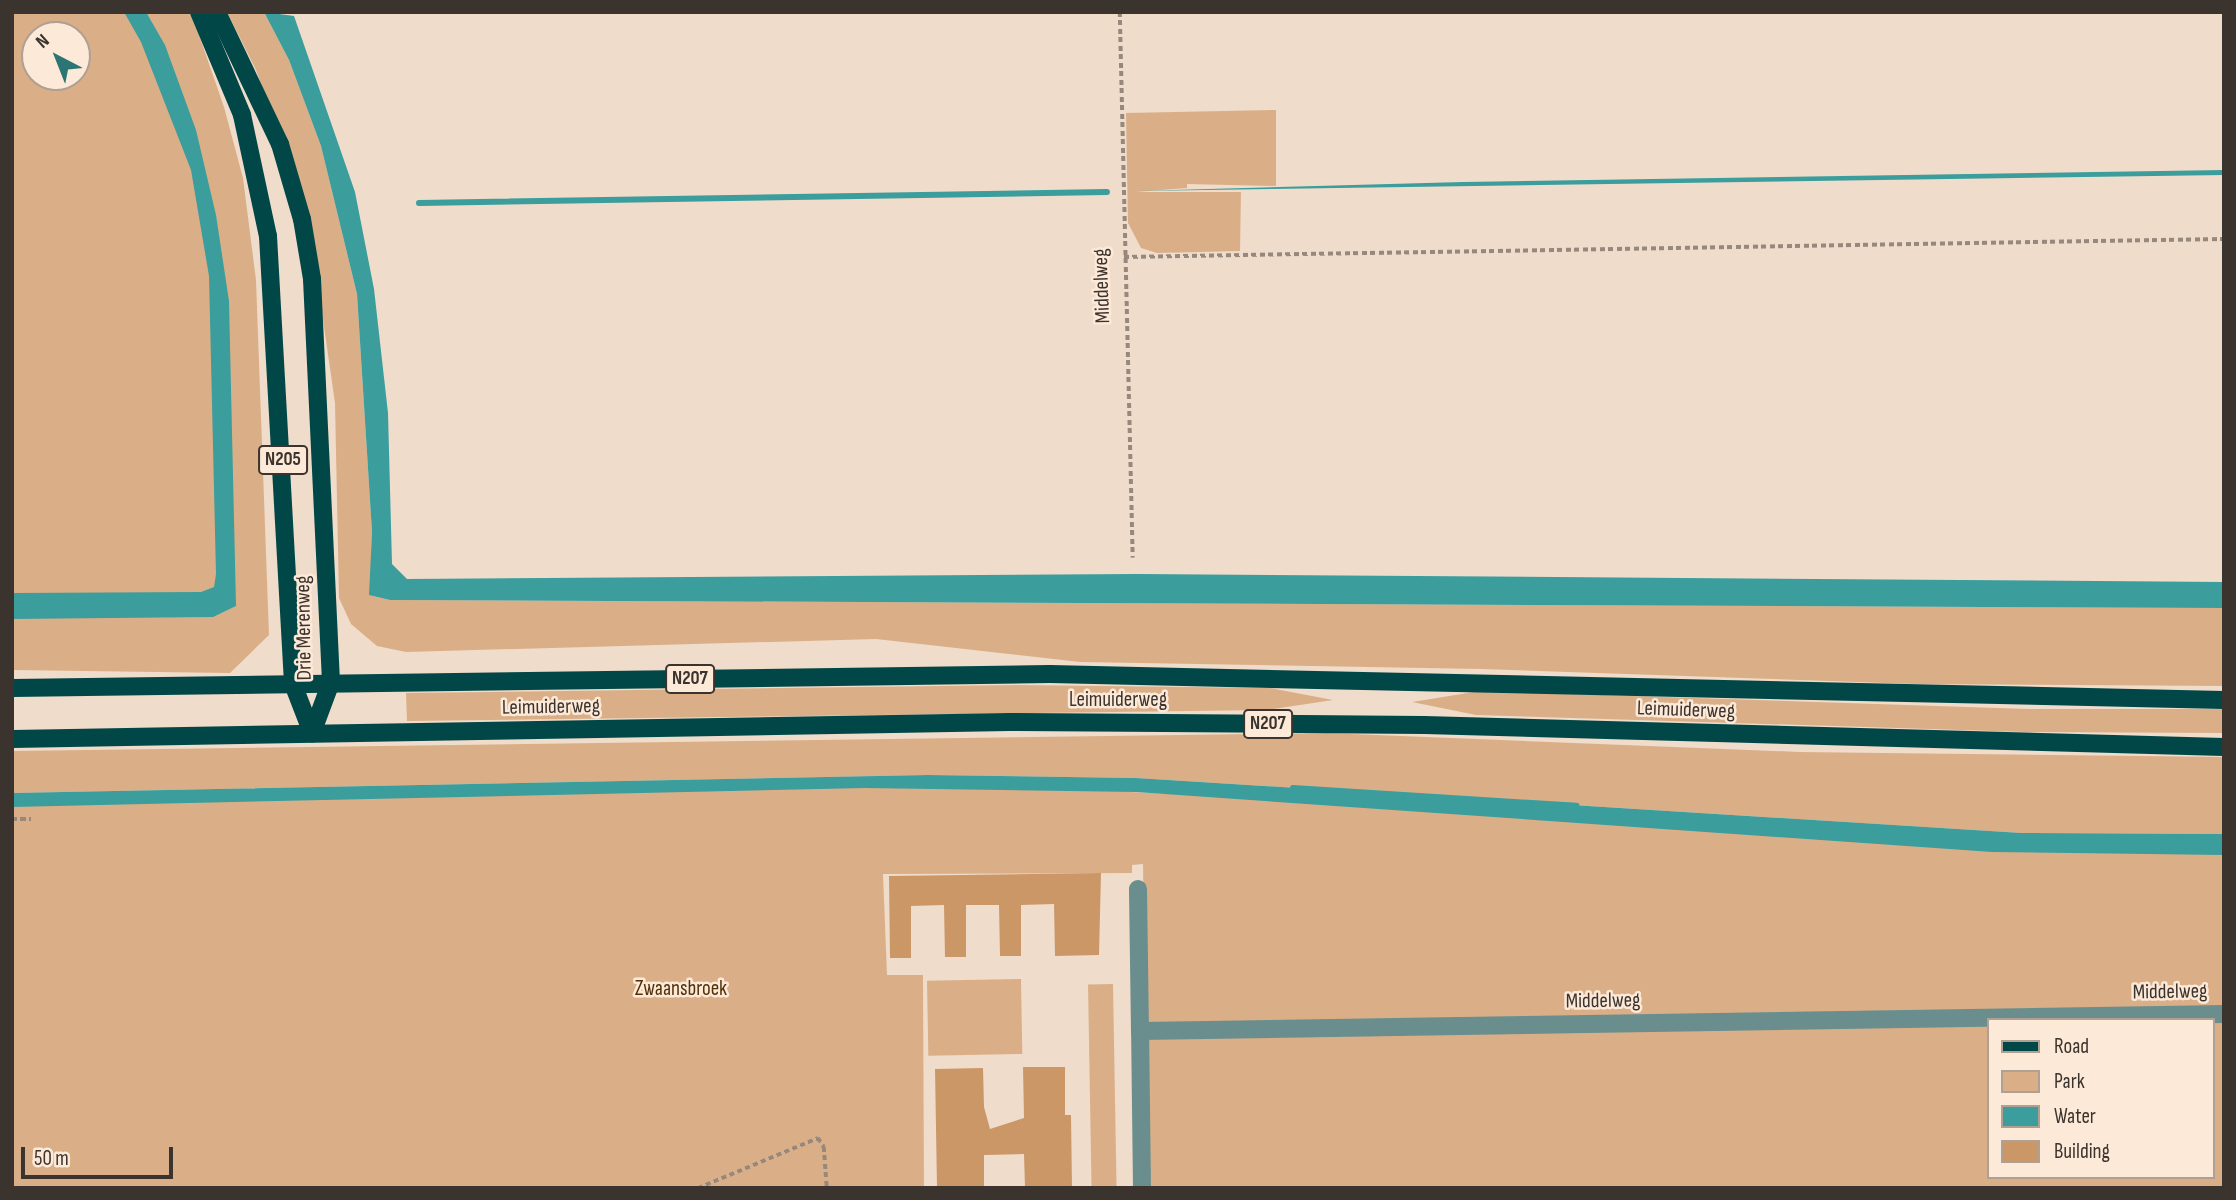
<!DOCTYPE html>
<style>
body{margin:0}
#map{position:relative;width:2236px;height:1200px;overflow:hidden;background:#f0dccb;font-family:"Sofia Sans Condensed",sans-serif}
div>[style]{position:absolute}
.green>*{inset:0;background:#daaf88;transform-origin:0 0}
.water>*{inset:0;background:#3b9d9c}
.stream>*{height:6px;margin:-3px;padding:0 3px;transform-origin:3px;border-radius:3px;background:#3b9d9c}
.building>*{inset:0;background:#cb9767}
.path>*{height:3.5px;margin-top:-1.75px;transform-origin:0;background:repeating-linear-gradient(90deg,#96887c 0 5px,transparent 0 8.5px)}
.minor>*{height:18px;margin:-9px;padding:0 9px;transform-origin:9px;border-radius:9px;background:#698e8d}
.major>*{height:18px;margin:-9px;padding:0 9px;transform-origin:9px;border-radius:9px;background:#024747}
span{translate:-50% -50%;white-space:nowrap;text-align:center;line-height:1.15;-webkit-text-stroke:5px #fde9d8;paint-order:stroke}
.shield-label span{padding:2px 5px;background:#fde9d8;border:2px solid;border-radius:5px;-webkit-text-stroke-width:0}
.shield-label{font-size:19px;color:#3b332d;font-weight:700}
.street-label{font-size:21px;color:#3b332d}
.park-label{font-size:21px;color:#523008}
.frame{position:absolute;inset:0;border:14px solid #3b332d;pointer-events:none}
.legend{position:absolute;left:1987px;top:1018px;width:228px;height:161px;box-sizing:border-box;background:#fde9d8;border:2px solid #afa094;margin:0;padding:9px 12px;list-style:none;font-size:21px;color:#3b332d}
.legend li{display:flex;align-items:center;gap:14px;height:35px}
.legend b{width:35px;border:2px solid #afa094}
.north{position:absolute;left:21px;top:21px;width:70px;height:70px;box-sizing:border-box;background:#fde9d8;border:2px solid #afa094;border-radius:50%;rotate:318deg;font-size:19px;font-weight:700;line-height:28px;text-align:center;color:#3b332d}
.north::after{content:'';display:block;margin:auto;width:24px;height:32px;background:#2b7575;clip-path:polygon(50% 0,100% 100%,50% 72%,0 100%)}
.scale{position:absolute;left:21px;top:1147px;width:152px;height:32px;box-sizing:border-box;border:4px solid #3b332d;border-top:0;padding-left:9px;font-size:21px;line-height:24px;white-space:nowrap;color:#3b332d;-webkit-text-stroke:5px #fde9d8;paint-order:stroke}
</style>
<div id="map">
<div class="green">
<i style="clip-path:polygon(evenodd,12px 12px,191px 12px,224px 107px,243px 178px,256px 280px,269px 635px,230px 673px,12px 670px,12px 12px,35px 35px,77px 35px,77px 77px,35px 77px,35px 35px)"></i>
<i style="clip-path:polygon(227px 12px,264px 12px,289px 60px,321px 146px,357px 294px,372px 532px,370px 595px,390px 600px,2224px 608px,2224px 686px,1914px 684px,1481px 669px,1080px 662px,876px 639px,406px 652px,377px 646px,351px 624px,339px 598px,335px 403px,308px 215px,256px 70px)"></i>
<i style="clip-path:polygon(1276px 110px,1276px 186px,1187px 184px,1187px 188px,1136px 192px,1241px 192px,1240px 251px,1157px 253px,1141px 248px,1128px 223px,1126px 113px)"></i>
<i style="clip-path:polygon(1021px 685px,1270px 688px,1333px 700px,1266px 710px,407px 721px,406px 693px)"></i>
<i style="clip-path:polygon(1480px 691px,2028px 709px,2224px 709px,2224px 733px,2024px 732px,1476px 715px,1412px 702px)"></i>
<i style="clip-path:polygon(1326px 733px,1800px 752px,2224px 757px,2224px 834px,2022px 833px,1136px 778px,928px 775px,12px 793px,12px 751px)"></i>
<i style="clip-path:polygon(evenodd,1130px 782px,1130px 792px,2224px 846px,2224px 1188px,1148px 1188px,1143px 864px,1132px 865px,1132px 873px,883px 874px,887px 975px,923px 975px,924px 1188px,12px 1188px,12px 799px,1130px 782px,1989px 1020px,2213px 1020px,2213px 1177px,1989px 1177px,1989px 1020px)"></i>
<i style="left:1021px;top:979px;width:75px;height:94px;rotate:89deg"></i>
<i style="left:1113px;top:984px;width:204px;height:25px;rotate:89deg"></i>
</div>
<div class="water">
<i style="clip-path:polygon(124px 12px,146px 12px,165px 45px,196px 130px,216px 215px,229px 301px,236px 606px,213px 617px,12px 619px,12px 593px,201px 592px,214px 587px,216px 574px,209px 276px,191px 170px,141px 42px)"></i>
<i style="clip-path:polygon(264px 12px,294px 16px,355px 192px,374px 289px,388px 413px,392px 564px,407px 579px,1138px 574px,2224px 582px,2224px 608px,390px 600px,369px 595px,372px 532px,357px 294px,321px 146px,289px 60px)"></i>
<i style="clip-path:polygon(2224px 170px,2224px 175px,1137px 191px,1463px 182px)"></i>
<i style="clip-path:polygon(928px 775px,1136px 778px,2022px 833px,2224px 834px,2224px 855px,1992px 852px,1136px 792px,865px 788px,12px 807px,12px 793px)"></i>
</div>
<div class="stream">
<i style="left:419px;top:203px;width:688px;rotate:-0.92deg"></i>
<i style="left:1293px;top:788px;width:284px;rotate:3.6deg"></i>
</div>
<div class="building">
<i style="clip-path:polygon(1101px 873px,1099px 955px,1055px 956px,1054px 904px,1021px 905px,1021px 956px,1000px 956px,999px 905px,966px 905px,966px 957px,945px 957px,944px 905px,911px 906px,911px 958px,890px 958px,889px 876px)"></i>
<i style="clip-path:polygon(1023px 1067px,1065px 1067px,1065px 1115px,1071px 1115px,1072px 1188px,1025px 1188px,1024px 1154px,984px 1155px,984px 1188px,937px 1188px,935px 1069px,983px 1068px,984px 1107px,990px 1129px,1024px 1118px)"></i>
</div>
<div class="path">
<i style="left:1120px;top:12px;width:546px;rotate:88.64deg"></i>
<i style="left:1124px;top:257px;width:1100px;rotate:-0.94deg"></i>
<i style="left:12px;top:819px;width:19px"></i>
<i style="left:698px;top:1188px;width:130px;rotate:-22.6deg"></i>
<i style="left:818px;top:1138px;width:11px;rotate:56deg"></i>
<i style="left:824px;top:1147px;width:41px;rotate:85.8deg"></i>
</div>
<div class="minor">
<i style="left:1138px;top:889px;width:142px;rotate:89.2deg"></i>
<i style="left:1142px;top:1188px;width:157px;rotate:-90.7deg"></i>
<i style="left:1140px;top:1031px;width:1084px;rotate:-0.9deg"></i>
</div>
<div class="major">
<i style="left:199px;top:12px;width:112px;rotate:67.3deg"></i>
<i style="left:242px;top:115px;width:124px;rotate:77.9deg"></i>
<i style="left:268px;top:236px;width:449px;rotate:86.8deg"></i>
<i style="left:293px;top:684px;width:53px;rotate:68.8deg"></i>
<i style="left:217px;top:12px;width:146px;rotate:64.5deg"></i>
<i style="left:280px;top:144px;width:78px;rotate:73.7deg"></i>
<i style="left:302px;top:219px;width:61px;rotate:80.5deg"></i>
<i style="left:312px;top:279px;width:403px;rotate:87.3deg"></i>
<i style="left:331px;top:682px;width:54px;rotate:110.4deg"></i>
<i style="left:12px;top:688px;width:1038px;rotate:-0.77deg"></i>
<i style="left:1050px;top:674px;width:1174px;rotate:1.27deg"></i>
<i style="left:12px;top:739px;width:998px;rotate:-0.98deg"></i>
<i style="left:1010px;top:722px;width:414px;rotate:0.4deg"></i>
<i style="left:1424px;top:725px;width:800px;rotate:1.58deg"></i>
</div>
<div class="shield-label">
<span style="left:283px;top:460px">N205</span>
<span style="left:690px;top:679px">N207</span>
<span style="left:1268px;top:724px">N207</span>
</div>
<div class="street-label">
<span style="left:1102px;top:286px;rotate:-92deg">Middelweg</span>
<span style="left:304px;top:628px;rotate:-91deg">Drie Merenweg</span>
<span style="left:1118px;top:700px">Leimuiderweg</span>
<span style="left:551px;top:707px;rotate:-1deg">Leimuiderweg</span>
<span style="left:1686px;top:710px;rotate:2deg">Leimuiderweg</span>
<span style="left:2170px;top:992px;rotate:-1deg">Middelweg</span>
<span style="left:1603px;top:1001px;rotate:-1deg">Middelweg</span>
</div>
<div class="park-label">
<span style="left:681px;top:989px">Zwaansbroek</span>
</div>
<div class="frame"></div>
<ul class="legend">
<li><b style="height:9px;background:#024747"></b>Road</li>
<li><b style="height:19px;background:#daaf88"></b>Park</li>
<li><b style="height:19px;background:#3b9d9c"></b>Water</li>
<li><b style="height:19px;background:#cb9767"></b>Building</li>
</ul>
<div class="north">N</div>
<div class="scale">50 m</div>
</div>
